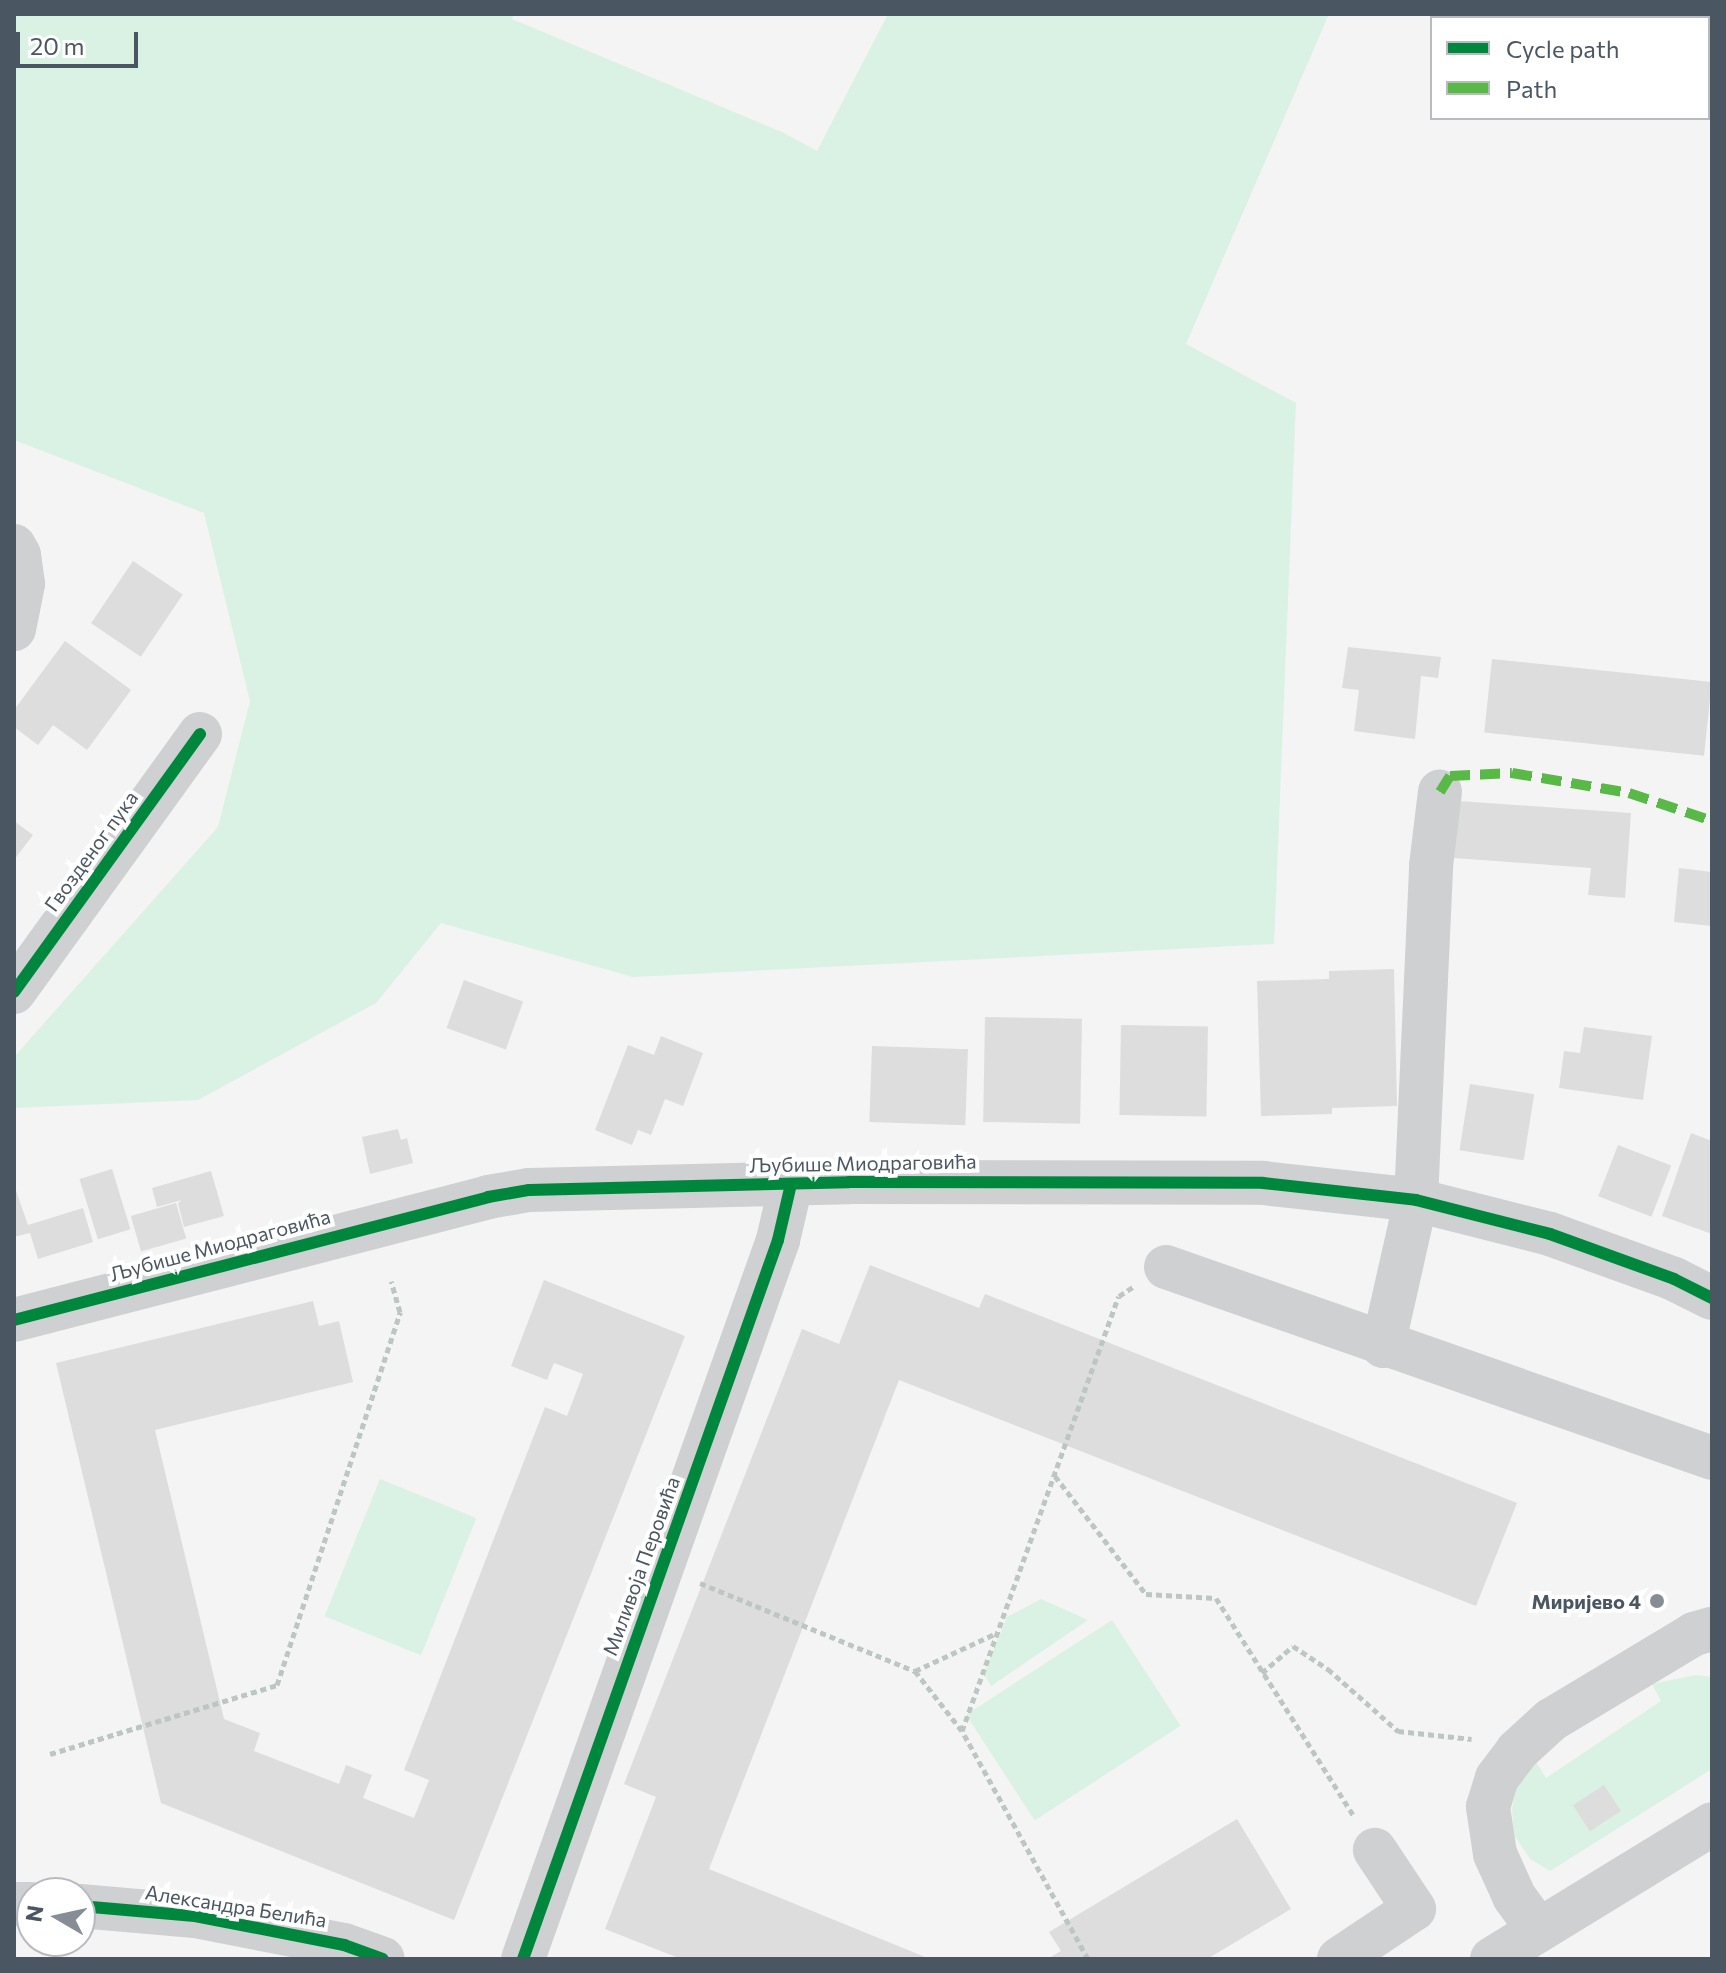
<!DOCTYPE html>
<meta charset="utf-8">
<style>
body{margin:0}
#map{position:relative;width:1726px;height:1973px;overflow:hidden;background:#f4f4f4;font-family:Commissioner,sans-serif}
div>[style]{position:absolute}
.green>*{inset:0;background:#d9f2e3;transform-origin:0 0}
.building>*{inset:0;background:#ddddde;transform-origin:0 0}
.path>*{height:5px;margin-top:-2.5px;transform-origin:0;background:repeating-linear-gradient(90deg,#bcc7c4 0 6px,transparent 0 10px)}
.minor>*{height:44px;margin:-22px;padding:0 22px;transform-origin:22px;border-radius:22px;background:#ced0d2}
.quiet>*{height:10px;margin-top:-5px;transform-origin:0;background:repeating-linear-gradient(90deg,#58b947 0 20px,transparent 0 30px)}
.cycleway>*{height:12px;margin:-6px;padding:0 6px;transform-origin:6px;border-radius:6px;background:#00873e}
.dots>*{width:22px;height:22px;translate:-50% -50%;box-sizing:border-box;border:4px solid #fff;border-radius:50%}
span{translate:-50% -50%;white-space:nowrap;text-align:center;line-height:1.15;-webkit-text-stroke:8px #fff;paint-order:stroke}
.street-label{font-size:20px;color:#4a5661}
.poi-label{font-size:20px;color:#4a5661;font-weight:700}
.right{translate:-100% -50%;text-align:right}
.frame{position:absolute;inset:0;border:16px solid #4a5661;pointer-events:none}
.legend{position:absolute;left:1430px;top:16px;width:280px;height:104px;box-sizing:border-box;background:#fff;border:2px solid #b7bbc0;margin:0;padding:10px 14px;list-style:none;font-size:24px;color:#4a5661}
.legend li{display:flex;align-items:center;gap:16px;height:40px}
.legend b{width:40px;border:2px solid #b7bbc0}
.north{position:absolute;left:16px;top:1877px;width:80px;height:80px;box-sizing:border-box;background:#fff;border:2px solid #b7bbc0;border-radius:50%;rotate:279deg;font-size:22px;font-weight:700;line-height:32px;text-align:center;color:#4a5661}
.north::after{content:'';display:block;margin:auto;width:28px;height:36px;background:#868d94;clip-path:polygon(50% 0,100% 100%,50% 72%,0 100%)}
.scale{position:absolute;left:16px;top:32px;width:122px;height:36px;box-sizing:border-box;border:4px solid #4a5661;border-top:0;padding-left:10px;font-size:24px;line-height:28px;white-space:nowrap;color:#4a5661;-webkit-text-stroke:6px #fff;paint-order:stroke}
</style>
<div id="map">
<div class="green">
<i style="clip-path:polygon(14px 14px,514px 14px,512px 19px,782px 132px,817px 151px,888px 14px,1329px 14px,1186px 344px,1296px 403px,1274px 944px,633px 977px,441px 923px,376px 1003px,198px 1100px,14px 1108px,14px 1057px,218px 827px,250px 701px,204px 513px,14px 440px)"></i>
<i style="left:380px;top:1479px;width:104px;height:148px;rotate:22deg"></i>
<i style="clip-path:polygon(1041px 1599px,1088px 1620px,991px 1686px,984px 1674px,1007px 1617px)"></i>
<i style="left:1112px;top:1620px;width:126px;height:174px;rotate:57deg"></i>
<i style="clip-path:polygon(1695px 1675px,1712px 1677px,1712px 1769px,1550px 1871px,1530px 1859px,1514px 1835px,1512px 1808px,1518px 1780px,1536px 1762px,1546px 1778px,1661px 1701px,1652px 1684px)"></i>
</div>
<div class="building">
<i style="left:133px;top:561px;width:60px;height:75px;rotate:34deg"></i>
<i style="clip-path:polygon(65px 641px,131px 690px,87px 750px,53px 725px,38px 745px,14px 727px,14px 710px)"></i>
<i style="clip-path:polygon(1348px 647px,1441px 657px,1438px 678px,1421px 676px,1415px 739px,1354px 731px,1359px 690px,1342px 688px)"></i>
<i style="left:1492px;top:659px;width:221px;height:74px;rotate:6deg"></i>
<i style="clip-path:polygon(1459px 801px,1631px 813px,1625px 898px,1588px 895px,1591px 868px,1454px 858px)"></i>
<i style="clip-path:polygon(14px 821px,33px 835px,14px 860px)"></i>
<i style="clip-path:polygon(1679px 868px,1712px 872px,1712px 926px,1674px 922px)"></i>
<i style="clip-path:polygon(1394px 969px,1397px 1106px,1332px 1108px,1332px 1114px,1261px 1116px,1257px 981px,1329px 979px,1329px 971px)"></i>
<i style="left:464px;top:980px;width:63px;height:51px;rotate:20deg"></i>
<i style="left:985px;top:1017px;width:97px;height:105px;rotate:1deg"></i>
<i style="left:1121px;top:1025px;width:87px;height:90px;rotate:1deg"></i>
<i style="clip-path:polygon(1584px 1027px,1652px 1036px,1643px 1100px,1559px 1088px,1564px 1051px,1580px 1053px)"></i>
<i style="clip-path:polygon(661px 1036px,703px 1053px,683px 1106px,665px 1099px,651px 1135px,638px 1130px,632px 1145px,595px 1130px,628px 1045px,654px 1055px)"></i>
<i style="left:872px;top:1046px;width:96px;height:76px;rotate:2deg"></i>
<i style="left:1470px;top:1084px;width:65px;height:67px;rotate:9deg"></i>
<i style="clip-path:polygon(398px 1129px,401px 1140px,407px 1138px,413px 1163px,370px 1174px,362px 1137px)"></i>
<i style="clip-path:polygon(1691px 1133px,1712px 1141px,1712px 1234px,1662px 1216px)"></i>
<i style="left:1618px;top:1145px;width:57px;height:55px;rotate:21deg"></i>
<i style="left:112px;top:1169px;width:63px;height:34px;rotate:73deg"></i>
<i style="clip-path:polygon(211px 1171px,224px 1216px,184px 1227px,178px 1203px,182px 1200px,157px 1207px,152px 1188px)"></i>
<i style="clip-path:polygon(14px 1185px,28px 1225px,83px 1208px,93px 1242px,38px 1259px,30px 1233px,14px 1237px)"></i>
<i style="left:176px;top:1203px;width:37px;height:47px;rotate:74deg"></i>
<i style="clip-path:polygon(870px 1265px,979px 1308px,985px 1294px,1517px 1503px,1476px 1606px,899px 1380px,709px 1869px,930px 1959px,681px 1959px,605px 1929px,656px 1797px,624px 1784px,802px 1329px,839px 1344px)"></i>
<i style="clip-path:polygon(544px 1280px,685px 1336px,454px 1920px,161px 1803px,56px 1363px,313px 1301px,319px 1326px,339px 1321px,353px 1382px,155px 1430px,224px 1719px,260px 1733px,254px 1751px,339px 1784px,346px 1765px,372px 1775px,363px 1798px,414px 1818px,429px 1780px,404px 1770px,545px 1407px,567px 1416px,583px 1374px,554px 1363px,547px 1380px,511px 1366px)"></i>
<i style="left:1604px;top:1785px;width:31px;height:37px;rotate:57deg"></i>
<i style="clip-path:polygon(1237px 1819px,1291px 1909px,1207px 1959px,1047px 1959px,1061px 1951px,1049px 1932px)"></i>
</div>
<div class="path">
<i style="left:1055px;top:1476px;width:149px;rotate:52.4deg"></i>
<i style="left:1146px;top:1594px;width:70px;rotate:3.3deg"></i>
<i style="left:1216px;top:1598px;width:257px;rotate:57.7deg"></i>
<i style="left:700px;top:1583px;width:232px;rotate:22.3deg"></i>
<i style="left:915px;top:1671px;width:90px;rotate:-24.9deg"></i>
<i style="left:915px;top:1671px;width:76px;rotate:51.9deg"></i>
<i style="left:1262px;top:1673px;width:41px;rotate:-41.1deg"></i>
<i style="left:1293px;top:1646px;width:42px;rotate:33.3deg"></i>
<i style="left:1328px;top:1669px;width:94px;rotate:41.5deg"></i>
<i style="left:1398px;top:1731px;width:74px;rotate:6.2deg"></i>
<i style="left:50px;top:1754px;width:237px;rotate:-16.9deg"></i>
<i style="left:277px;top:1685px;width:393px;rotate:-71.7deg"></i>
<i style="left:400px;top:1312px;width:32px;rotate:-106deg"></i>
<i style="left:1088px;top:1959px;width:260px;rotate:-118.9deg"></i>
<i style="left:962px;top:1731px;width:462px;rotate:-70.2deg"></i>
<i style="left:1119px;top:1296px;width:17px;rotate:-33deg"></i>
</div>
<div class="minor">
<i style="left:14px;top:546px;width:10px;rotate:61deg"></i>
<i style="left:19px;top:555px;width:29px;rotate:82deg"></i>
<i style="left:23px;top:584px;width:46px;rotate:101.3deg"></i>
<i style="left:14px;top:992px;width:318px;rotate:-54.2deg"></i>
<i style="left:1166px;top:1267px;width:578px;rotate:19.28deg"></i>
<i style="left:14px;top:1320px;width:490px;rotate:-14.5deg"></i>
<i style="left:488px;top:1197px;width:42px;rotate:-9.7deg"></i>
<i style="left:529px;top:1190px;width:320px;rotate:-1.4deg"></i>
<i style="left:849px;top:1182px;width:414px;rotate:0.1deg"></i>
<i style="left:1263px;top:1183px;width:154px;rotate:6.3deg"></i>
<i style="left:1416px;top:1200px;width:138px;rotate:14.2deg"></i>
<i style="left:1550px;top:1234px;width:132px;rotate:19.9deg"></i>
<i style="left:1674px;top:1279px;width:42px;rotate:26.6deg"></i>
<i style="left:1383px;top:1346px;width:150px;rotate:-77.3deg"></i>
<i style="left:1416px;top:1200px;width:334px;rotate:-87.4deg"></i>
<i style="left:1431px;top:866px;width:75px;rotate:-83.1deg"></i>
<i style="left:14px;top:1904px;width:18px"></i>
<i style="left:80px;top:1906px;width:115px;rotate:5deg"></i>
<i style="left:195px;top:1916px;width:152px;rotate:11deg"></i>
<i style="left:344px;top:1945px;width:41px;rotate:19.7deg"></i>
<i style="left:1537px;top:1928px;width:39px;rotate:-126deg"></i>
<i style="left:1514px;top:1896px;width:46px;rotate:-114.3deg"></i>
<i style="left:1495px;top:1854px;width:48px;rotate:-98.5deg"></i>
<i style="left:1488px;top:1807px;width:30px;rotate:-73deg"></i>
<i style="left:1497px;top:1778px;width:34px;rotate:-53deg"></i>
<i style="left:1517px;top:1751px;width:46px;rotate:-42.4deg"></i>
<i style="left:1551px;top:1720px;width:167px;rotate:-31deg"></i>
<i style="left:1694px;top:1634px;width:19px;rotate:-16deg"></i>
<i style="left:523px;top:1959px;width:763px;rotate:-70.47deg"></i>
<i style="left:778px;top:1240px;width:57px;rotate:-76.9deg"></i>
<i style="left:1339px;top:1959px;width:90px;rotate:-33.7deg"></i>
<i style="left:1414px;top:1909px;width:71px;rotate:-123.5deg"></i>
<i style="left:1492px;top:1959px;width:258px;rotate:-31.5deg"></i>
</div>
<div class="quiet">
<i style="left:1440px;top:792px;width:19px;rotate:-58deg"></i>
<i style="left:1450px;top:776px;width:62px;rotate:-2.8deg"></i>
<i style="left:1512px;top:773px;width:119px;rotate:9.7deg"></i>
<i style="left:1629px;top:793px;width:88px;rotate:18.6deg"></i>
</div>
<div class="cycleway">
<i style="left:14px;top:992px;width:318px;rotate:-54.2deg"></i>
<i style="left:14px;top:1320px;width:490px;rotate:-14.5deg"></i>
<i style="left:488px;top:1197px;width:42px;rotate:-9.7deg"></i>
<i style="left:529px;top:1190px;width:320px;rotate:-1.4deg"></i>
<i style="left:849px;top:1182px;width:414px;rotate:0.1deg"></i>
<i style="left:1263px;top:1183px;width:154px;rotate:6.3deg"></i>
<i style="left:1416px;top:1200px;width:138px;rotate:14.2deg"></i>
<i style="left:1550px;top:1234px;width:132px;rotate:19.9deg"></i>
<i style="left:1674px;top:1279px;width:42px;rotate:26.6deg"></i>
<i style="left:80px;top:1906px;width:115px;rotate:5deg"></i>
<i style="left:195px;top:1916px;width:152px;rotate:11deg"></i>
<i style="left:344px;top:1945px;width:41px;rotate:19.7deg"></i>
<i style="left:523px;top:1959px;width:763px;rotate:-70.47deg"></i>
<i style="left:778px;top:1240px;width:57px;rotate:-76.9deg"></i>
</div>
<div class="dots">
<i style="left:1657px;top:1601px;background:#868d94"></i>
</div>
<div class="street-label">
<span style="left:91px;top:851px;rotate:-54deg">Гвозденог пука</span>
<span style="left:863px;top:1163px;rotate:-1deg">Љубише Миодраговића</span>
<span style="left:220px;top:1245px;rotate:-15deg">Љубише Миодраговића</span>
<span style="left:641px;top:1566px;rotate:-70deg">Миливоја Перовића</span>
<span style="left:236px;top:1906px;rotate:9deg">Александра Белића</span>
</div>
<div class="poi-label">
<span class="right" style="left:1641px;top:1601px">Миријево 4</span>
</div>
<div class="frame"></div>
<ul class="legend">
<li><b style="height:10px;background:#00873e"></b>Cycle path</li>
<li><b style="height:10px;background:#58b947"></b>Path</li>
</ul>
<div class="north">N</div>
<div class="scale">20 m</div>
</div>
